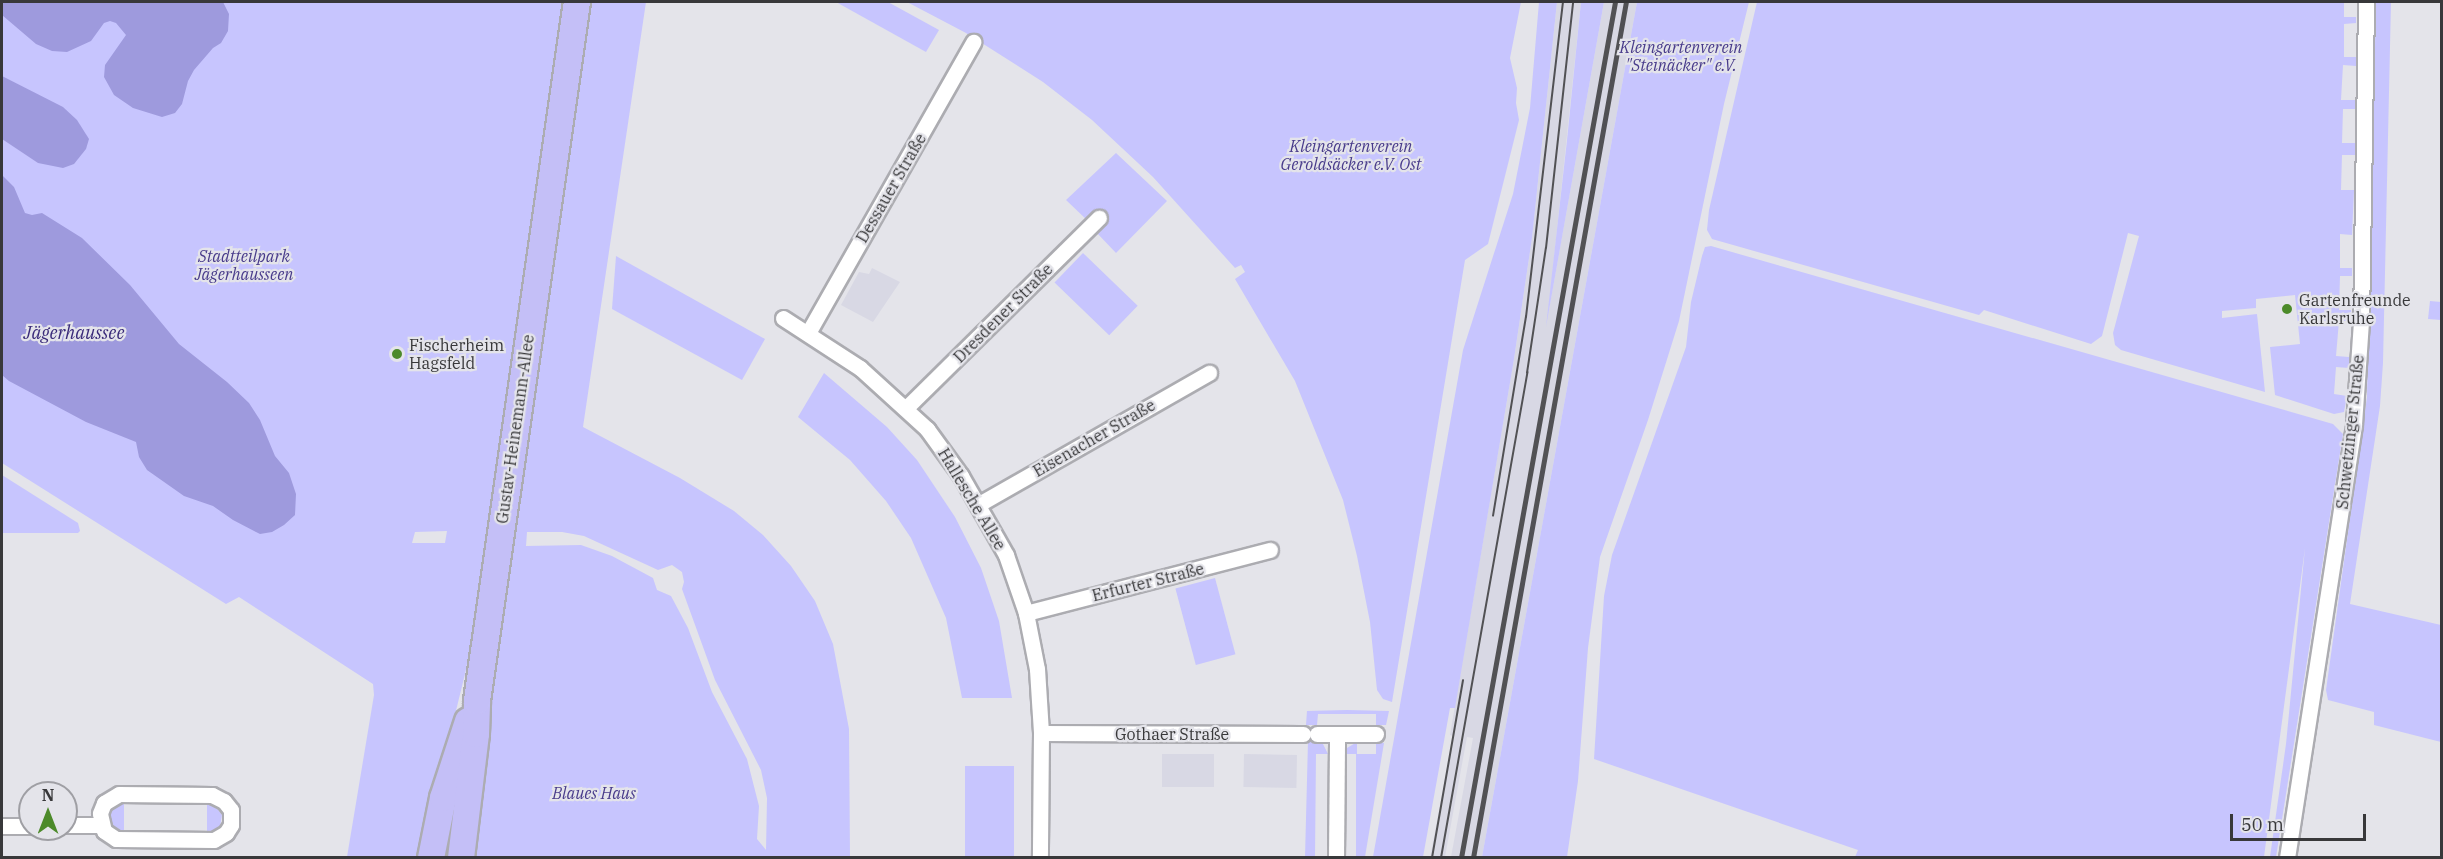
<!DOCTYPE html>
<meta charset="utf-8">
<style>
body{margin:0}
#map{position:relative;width:2443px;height:859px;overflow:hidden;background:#e4e4ea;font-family:"IBM Plex Serif",serif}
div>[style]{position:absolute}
.built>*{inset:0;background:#d8d8e4;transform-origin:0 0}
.green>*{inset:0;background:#c7c5fe;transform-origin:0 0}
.water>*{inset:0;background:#9e9add}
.roads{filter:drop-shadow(2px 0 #acacb1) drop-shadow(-2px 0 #acacb1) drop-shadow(0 2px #acacb1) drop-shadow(0 -2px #acacb1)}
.street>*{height:15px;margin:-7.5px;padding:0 7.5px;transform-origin:7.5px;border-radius:7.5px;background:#fff}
.primary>*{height:26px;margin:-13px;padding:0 13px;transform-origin:13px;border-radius:13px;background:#c4bff7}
.tram>*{height:1.5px;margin:-0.75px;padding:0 0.75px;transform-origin:0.75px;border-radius:0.75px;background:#515154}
.rail>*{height:4.5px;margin:-2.25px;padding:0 2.25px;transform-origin:2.25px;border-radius:2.25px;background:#515154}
.dots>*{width:16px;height:16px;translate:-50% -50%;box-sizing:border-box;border:3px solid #e4e4ea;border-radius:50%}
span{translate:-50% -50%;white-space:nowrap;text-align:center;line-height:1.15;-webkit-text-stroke:4.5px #e4e4ea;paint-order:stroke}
.park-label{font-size:16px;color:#483b8b;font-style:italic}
.street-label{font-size:16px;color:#38383a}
.poi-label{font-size:16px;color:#38383a}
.left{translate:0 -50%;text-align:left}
.water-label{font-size:18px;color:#3a2b7a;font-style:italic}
.frame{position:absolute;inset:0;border:3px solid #38383a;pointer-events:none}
.north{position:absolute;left:18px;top:781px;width:60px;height:60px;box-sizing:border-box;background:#e4e4ea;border:2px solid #9f9fa4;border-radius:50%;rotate:0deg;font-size:16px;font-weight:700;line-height:24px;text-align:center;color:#38383a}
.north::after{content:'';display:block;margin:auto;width:21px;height:27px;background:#4c8a2a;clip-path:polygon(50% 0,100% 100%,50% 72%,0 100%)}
.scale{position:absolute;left:2230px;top:814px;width:136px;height:27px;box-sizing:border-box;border:3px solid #38383a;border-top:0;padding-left:8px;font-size:18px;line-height:21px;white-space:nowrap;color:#38383a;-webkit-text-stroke:4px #e4e4ea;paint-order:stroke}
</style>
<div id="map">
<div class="built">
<i style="clip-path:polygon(1557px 2px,1581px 2px,1548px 315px,1604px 2px,1637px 2px,1482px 857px,1451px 857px,1473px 738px,1467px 737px,1445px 857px,1430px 858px,1453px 736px,1450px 735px,1514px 359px,1532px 238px)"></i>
<i style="clip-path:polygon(872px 268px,900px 282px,873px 322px,841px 305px,859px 272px,869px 274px)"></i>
<i style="left:1162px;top:754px;width:52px;height:33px"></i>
<i style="left:1244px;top:754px;width:53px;height:33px;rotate:1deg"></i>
</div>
<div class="green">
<i style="clip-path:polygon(evenodd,2px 2px,563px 2px,477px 614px,465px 674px,420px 857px,347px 857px,374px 695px,373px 684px,239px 597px,226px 604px,2px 463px,2px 2px,447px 531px,445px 543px,412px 543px,415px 532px,447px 531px)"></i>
<i style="clip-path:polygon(evenodd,585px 2px,646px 2px,583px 427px,680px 478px,734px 511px,763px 535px,791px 566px,815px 601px,833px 644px,849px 729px,850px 857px,471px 858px,510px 546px,585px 2px,527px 532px,562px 532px,584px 536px,658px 570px,672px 565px,682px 572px,684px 582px,682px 589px,715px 680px,761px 770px,767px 798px,766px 850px,757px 839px,759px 806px,747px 759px,712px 692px,688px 628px,671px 596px,657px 590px,653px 578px,612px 556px,581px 545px,526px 546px,527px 532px)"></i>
<i style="clip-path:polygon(836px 2px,888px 2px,939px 30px,926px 52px)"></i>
<i style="clip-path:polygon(907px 2px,1521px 2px,1510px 58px,1517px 88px,1516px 103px,1519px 120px,1488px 244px,1465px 260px,1392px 702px,1383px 699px,1377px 690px,1370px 622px,1357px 556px,1343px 500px,1295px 381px,1235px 279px,1245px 272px,1241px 265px,1235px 268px,1153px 177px,1092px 120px,1043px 82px,966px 33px)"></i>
<i style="clip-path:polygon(1539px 2px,1557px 2px,1532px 238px,1514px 359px,1455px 708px,1450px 708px,1423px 857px,1373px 857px,1463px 350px,1513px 194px,1530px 108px)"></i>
<i style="clip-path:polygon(1581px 2px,1604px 2px,1546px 327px,1567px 140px)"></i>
<i style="clip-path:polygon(1637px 2px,1749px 2px,1724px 104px,1679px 321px,1648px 420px,1600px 557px,1588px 648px,1578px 781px,1567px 857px,1482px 857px)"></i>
<i style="clip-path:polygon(1757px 2px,2344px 2px,2344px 17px,2356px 17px,2356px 23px,2344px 24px,2344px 57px,2356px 57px,2356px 66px,2343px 65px,2341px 100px,2356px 100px,2356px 109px,2343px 109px,2342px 143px,2355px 143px,2355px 155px,2342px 155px,2341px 190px,2354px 190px,2352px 235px,2340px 234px,2340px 268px,2352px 268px,2352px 276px,2340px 276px,2339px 310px,2351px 310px,2352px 321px,2339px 321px,2336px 356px,2349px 357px,2349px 368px,2336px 367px,2334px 394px,2347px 396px,2344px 412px,2334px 414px,2275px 395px,2270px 347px,2300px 344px,2295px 295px,2256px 299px,2256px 308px,2222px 311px,2222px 318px,2257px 314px,2265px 392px,2121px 350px,2115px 345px,2113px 333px,2139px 236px,2128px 233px,2102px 336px,2091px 344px,1984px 310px,1979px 315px,1712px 239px,1707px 230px,1709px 210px)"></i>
<i style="clip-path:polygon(2376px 2px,2391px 2px,2383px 363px,2380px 406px,2350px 604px,2441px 625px,2441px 742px,2374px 725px,2374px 712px,2328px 700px,2326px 690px,2367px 397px)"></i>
<i style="clip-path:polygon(1116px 153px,1167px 201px,1116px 253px,1096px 232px,1107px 221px,1098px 212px,1088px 221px,1066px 200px)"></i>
<i style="clip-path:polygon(1711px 246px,2333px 424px,2343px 434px,2276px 857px,2270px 857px,2286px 744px,2305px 548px,2264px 857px,1855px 857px,1858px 850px,1594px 759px,1604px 596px,1612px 555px,1686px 347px,1691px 302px,1702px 256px,1705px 247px)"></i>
<i style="left:1083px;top:253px;width:76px;height:41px;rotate:44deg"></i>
<i style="clip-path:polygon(616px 256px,765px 339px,742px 380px,612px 309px)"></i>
<i style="clip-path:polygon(2430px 301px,2441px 302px,2441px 320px,2428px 319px)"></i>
<i style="clip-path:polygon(824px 373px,887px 427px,917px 460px,955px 517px,981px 568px,999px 621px,1012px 698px,962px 698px,946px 618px,911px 538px,886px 501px,850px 460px,798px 417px)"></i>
<i style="clip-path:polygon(2px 475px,78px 523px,80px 531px,78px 533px,2px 533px)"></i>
<i style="left:1215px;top:578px;width:79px;height:41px;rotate:75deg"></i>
<i style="clip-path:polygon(1307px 711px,1347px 710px,1389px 711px,1386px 725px,1376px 725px,1376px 714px,1318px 714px,1317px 725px,1306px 725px)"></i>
<i style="clip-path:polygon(1308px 741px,1322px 742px,1328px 754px,1316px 754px,1315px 857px,1305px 857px)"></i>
<i style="clip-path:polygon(1357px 742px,1357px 754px,1376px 754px,1376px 742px,1384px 743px,1365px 857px,1356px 857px,1356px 754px,1345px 754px,1347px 748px)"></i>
<i style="left:965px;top:766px;width:49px;height:91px"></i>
<i style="clip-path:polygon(207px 802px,214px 804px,222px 815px,220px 827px,212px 833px,207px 833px)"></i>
<i style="clip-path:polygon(120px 803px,124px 803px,124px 833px,114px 829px,108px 820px,111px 810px)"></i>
</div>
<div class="water">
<i style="clip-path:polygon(2px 2px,223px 2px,229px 14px,228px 31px,221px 43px,213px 48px,194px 70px,188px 81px,182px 104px,175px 113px,162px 117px,133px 108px,114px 95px,104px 77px,105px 65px,126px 35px,116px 23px,110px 21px,104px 23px,91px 41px,67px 52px,52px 51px,36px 44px,2px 15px)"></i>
<i style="clip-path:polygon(2px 76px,63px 107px,77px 120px,89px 139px,86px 149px,74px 164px,63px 168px,38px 163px,2px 139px)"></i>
<i style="clip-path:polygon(2px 175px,14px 187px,25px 213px,32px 215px,42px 213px,82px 238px,130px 285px,179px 344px,227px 382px,249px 403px,260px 420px,275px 456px,289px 473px,296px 494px,295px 515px,284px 525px,272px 532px,260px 534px,233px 520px,213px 506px,184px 496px,147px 470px,139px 457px,136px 442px,86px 422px,9px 381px,2px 375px)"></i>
</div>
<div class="roads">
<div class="street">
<i style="left:783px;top:318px;width:92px;rotate:33deg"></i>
<i style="left:860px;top:368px;width:91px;rotate:42.3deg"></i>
<i style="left:927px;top:429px;width:58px;rotate:54.1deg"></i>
<i style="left:961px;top:476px;width:91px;rotate:60.3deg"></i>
<i style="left:1006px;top:555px;width:61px;rotate:71deg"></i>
<i style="left:1026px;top:613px;width:57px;rotate:78.9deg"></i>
<i style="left:1037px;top:669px;width:64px;rotate:86.4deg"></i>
<i style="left:1041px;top:733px;width:125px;rotate:90.5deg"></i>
<i style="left:808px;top:333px;width:335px;rotate:-60.4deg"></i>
<i style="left:906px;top:408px;width:271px;rotate:-44.6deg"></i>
<i style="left:979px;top:504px;width:265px;rotate:-29.7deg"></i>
<i style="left:1026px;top:613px;width:252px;rotate:-14.5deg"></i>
<i style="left:1041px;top:733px;width:262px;rotate:0.2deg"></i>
<i style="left:1317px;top:734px;width:59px"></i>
<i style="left:119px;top:794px;width:93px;rotate:0.6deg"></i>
<i style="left:212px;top:795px;width:13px;rotate:27deg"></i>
<i style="left:224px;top:801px;width:11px;rotate:52deg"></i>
<i style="left:231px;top:810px;width:15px;rotate:90deg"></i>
<i style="left:231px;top:825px;width:9px;rotate:122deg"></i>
<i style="left:226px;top:833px;width:14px;rotate:150deg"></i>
<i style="left:214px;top:840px;width:98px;rotate:-179.4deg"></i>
<i style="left:116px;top:839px;width:14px;rotate:-146deg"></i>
<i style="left:104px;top:831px;width:18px;rotate:-103deg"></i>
<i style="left:100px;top:813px;width:11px;rotate:-68deg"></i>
<i style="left:104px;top:803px;width:17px;rotate:-31deg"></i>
<i style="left:66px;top:825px;width:35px"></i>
<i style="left:2px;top:826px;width:28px"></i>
<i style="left:1336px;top:858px;width:124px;rotate:-89.5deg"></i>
<i style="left:2287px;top:858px;width:439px;rotate:-81.2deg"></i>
<i style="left:2354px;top:424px;width:102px;rotate:-86.1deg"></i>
<i style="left:2361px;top:322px;width:320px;rotate:-89.1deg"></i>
</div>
<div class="primary">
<i style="left:431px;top:858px;width:61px;rotate:-78.7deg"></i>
<i style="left:443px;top:798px;width:81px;rotate:-72deg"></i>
<i style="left:461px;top:858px;width:125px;rotate:-83.1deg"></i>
<i style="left:476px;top:734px;width:33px;rotate:-88deg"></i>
<i style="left:477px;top:701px;width:706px;rotate:-81.86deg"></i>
</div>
</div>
<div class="tram">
<i style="left:1493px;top:516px;width:202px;rotate:-80.6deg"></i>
<i style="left:1526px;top:317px;width:317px;rotate:-83.3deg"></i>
<i style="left:1432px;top:858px;width:180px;rotate:-80.1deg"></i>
<i style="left:1441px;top:858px;width:493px;rotate:-79.9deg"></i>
<i style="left:1527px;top:373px;width:126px;rotate:-81.4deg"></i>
<i style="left:1546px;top:248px;width:247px;rotate:-83.7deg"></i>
</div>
<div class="rail">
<i style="left:1461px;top:858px;width:870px;rotate:-79.8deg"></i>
<i style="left:1473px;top:858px;width:870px;rotate:-79.87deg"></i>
</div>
<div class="dots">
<i style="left:2287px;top:309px;background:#4c8a2a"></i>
<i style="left:397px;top:354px;background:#4c8a2a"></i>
</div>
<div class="park-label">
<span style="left:1681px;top:56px">Kleingartenverein<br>"Steinäcker" e.V.</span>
<span style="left:1351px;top:155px">Kleingartenverein<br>Geroldsäcker e.V. Ost</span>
<span style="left:244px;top:265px">Stadtteilpark<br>Jägerhausseen</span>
<span style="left:594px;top:793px">Blaues Haus</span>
</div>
<div class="street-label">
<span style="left:891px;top:188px;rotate:-60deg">Dessauer Straße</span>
<span style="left:1003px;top:313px;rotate:-45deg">Dresdener Straße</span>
<span style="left:515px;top:429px;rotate:-82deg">Gustav-Heinemann-Allee</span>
<span style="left:2350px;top:432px;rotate:-84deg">Schwetzinger Straße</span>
<span style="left:1094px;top:438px;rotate:-30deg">Eisenacher Straße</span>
<span style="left:972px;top:499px;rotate:59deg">Hallesche Allee</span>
<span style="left:1148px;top:582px;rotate:-14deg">Erfurter Straße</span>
<span style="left:1172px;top:734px">Gothaer Straße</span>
</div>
<div class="poi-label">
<span class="left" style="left:2299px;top:309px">Gartenfreunde<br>Karlsruhe</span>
<span class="left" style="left:409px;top:354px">Fischerheim<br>Hagsfeld</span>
</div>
<div class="water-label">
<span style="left:74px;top:333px">Jägerhaussee</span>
</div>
<div class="frame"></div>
<div class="north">N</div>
<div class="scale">50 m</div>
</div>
